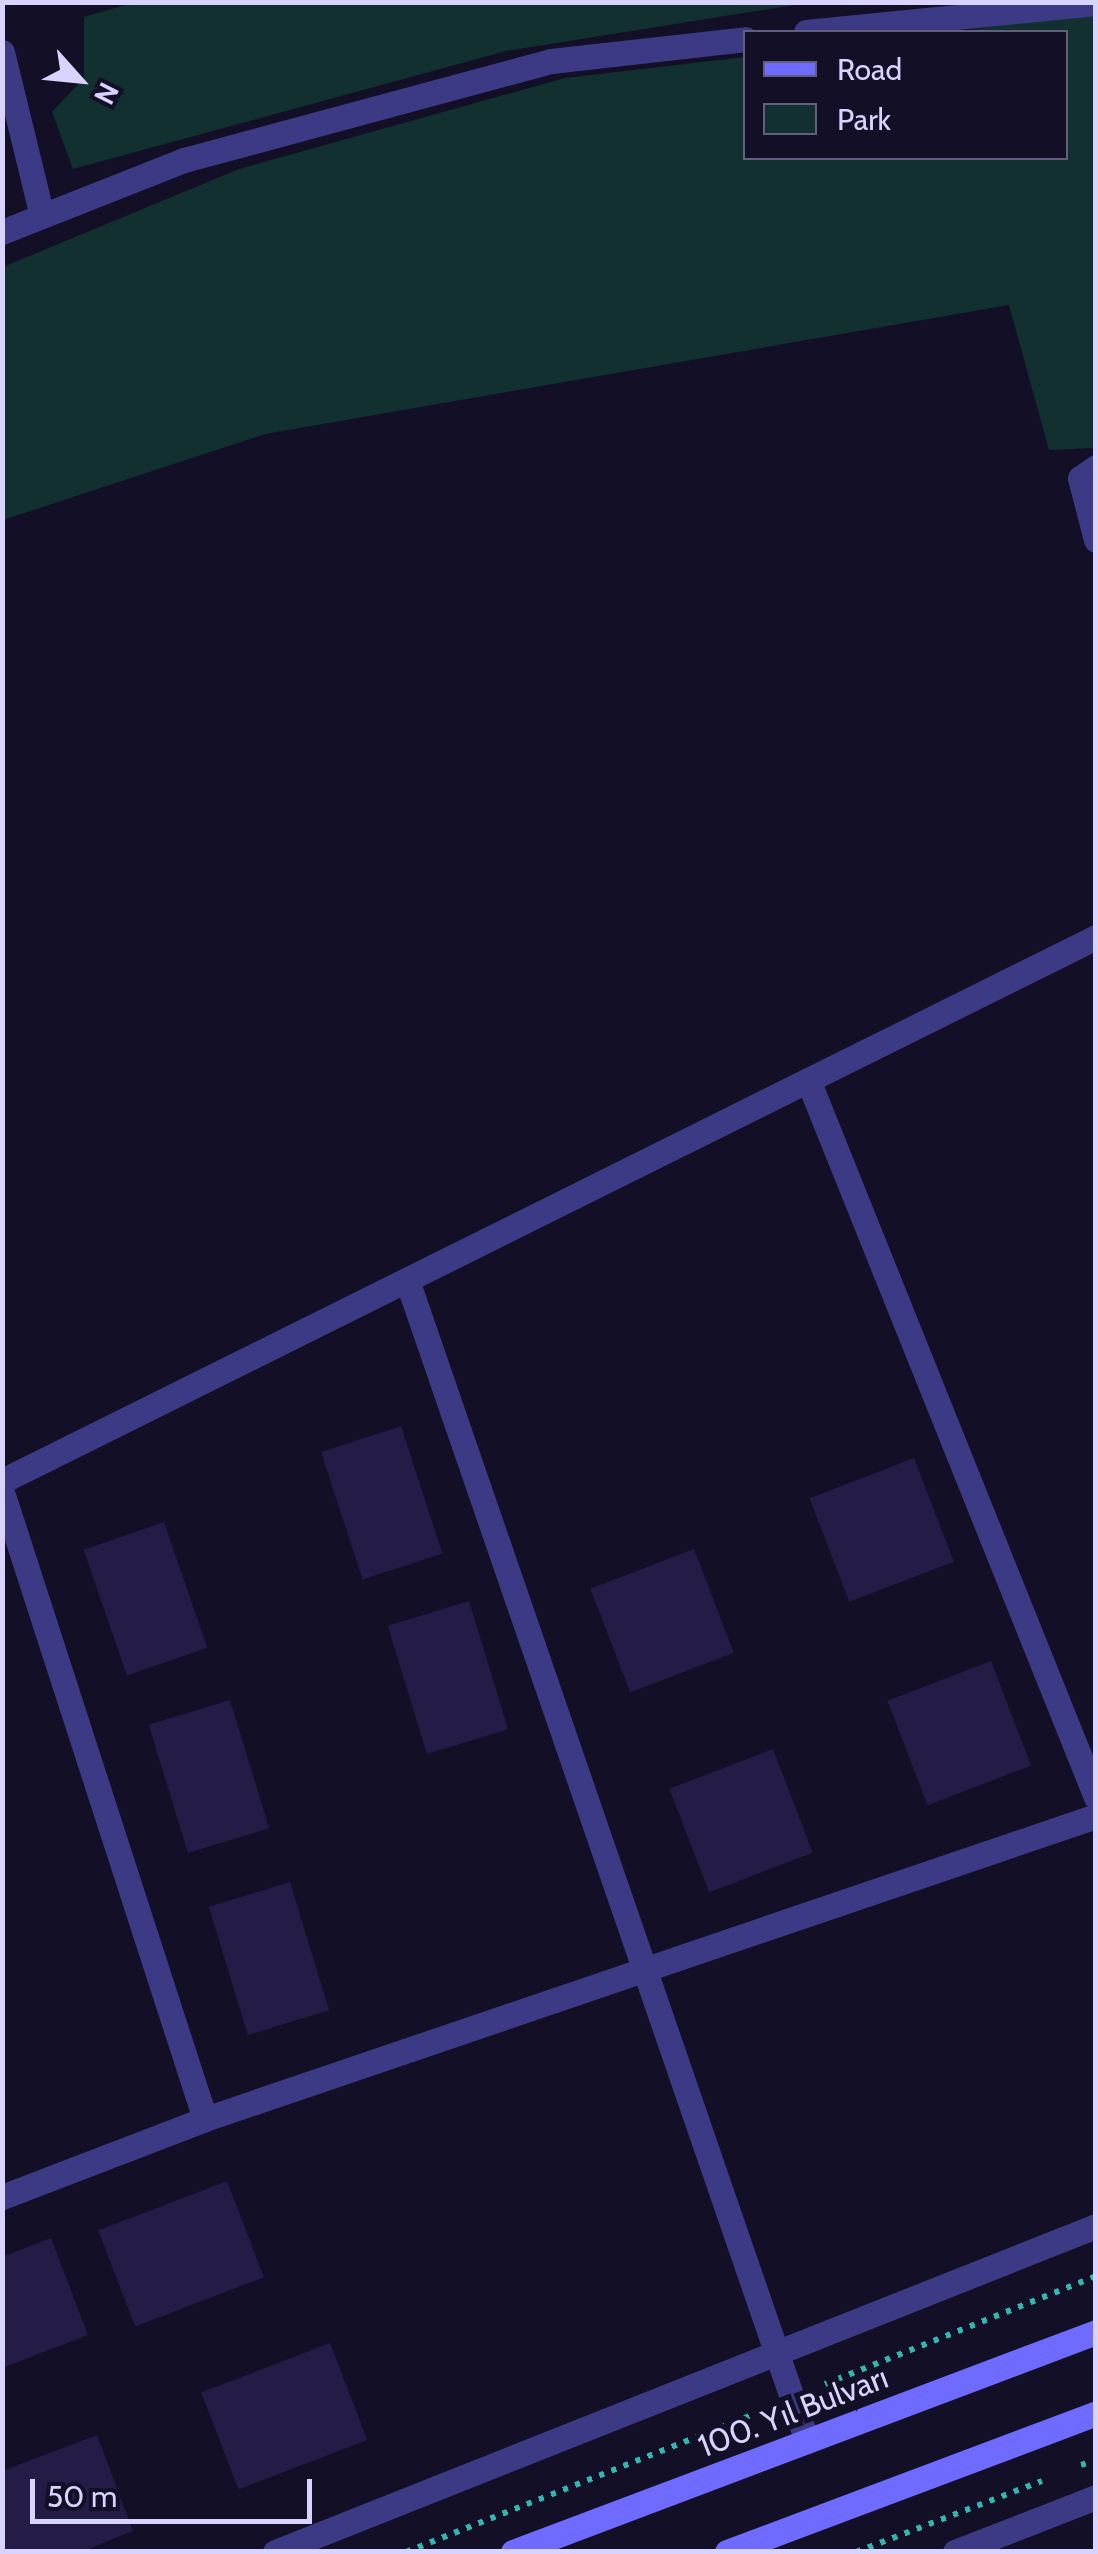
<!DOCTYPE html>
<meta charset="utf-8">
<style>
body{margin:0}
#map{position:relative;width:1098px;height:2554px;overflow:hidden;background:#130f26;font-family:Cabin,sans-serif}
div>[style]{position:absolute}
.green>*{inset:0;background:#12302f}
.building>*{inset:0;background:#241b47;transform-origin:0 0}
.path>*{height:6px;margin-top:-3px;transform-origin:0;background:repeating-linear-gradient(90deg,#2fb8b0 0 5px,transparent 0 13px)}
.minor>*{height:25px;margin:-12.5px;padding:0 12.5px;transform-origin:12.5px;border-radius:12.5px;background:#3d3a85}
.secondary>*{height:25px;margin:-12.5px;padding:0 12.5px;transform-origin:12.5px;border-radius:12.5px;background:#6f6bff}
span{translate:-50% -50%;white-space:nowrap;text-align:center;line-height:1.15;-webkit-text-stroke:10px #130f26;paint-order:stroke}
.street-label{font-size:32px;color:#d9d4ff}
.frame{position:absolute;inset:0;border:5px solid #d9d4ff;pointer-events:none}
.legend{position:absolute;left:743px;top:30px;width:325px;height:130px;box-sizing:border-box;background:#130f26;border:2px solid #625e7d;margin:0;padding:12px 18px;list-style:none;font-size:30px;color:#d9d4ff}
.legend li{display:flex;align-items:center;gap:20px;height:50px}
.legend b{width:50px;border:2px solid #625e7d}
.north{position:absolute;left:30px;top:30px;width:100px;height:100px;-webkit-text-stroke:8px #130f26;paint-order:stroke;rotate:117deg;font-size:28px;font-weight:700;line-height:40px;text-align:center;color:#d9d4ff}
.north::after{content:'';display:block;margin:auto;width:35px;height:45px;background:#d9d4ff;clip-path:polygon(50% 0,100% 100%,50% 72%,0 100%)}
.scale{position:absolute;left:30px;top:2479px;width:282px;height:45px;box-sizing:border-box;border:5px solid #d9d4ff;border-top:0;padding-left:12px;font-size:30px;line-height:35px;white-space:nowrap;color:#d9d4ff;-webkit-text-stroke:8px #130f26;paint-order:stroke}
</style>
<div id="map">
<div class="green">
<i style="clip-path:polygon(132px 3px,132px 2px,807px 3px,506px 51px,73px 169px,52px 112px,84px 78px,84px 17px)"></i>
<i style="clip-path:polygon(1095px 15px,1095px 448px,1049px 450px,1009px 305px,265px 434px,3px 520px,3px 267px,239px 169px,565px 78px,745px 57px,746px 158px,1066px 158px,1066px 32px,949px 32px)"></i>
</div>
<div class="building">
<i style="left:401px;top:1426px;width:134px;height:84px;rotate:72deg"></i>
<i style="left:914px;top:1458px;width:111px;height:112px;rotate:69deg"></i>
<i style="left:164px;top:1522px;width:133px;height:85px;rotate:71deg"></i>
<i style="left:694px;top:1549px;width:111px;height:111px;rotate:69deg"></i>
<i style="left:469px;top:1601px;width:134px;height:85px;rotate:73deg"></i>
<i style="left:991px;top:1661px;width:112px;height:111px;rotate:69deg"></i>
<i style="left:230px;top:1700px;width:134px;height:85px;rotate:73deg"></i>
<i style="left:773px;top:1749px;width:111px;height:111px;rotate:69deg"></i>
<i style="left:290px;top:1882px;width:134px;height:85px;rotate:73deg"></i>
<i style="left:227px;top:2181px;width:103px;height:138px;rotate:69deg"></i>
<i style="clip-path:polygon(51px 2238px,88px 2335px,2px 2368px,2px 2257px)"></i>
<i style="left:330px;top:2343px;width:104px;height:138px;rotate:69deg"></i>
<i style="clip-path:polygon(97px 2435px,133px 2531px,81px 2552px,2px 2552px,2px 2471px)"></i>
</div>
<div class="path">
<i style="left:825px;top:2384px;width:292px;rotate:-21.7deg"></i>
<i style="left:1081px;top:2465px;width:16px;rotate:-18deg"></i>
<i style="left:406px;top:2552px;width:375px;rotate:-21.6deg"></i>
<i style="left:856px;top:2552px;width:199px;rotate:-20.9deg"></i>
</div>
<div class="minor">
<i style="left:806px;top:32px;width:291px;rotate:-5.7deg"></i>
<i style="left:2px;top:52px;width:165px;rotate:76.3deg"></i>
<i style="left:2px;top:232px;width:196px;rotate:-21.6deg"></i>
<i style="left:184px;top:160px;width:380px;rotate:-15.1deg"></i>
<i style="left:551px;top:61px;width:196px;rotate:-6.4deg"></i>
<i style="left:1096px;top:467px;width:19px;rotate:145deg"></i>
<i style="left:1080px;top:478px;width:64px;rotate:75.5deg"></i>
<i style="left:808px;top:1080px;width:773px;rotate:68.12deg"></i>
<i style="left:407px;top:1280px;width:1228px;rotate:70.99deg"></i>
<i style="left:2px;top:1481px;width:1222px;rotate:-26.44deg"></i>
<i style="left:2px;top:1492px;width:659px;rotate:72.06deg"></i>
<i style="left:2px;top:2197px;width:217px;rotate:-21deg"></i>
<i style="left:205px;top:2119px;width:941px;rotate:-18.78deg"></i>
<i style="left:275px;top:2552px;width:883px;rotate:-21.66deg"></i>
<i style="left:955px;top:2552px;width:151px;rotate:-21.3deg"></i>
</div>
<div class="secondary">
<i style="left:513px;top:2552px;width:623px;rotate:-20.67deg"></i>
<i style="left:727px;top:2552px;width:394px;rotate:-20.6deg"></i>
</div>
<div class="street-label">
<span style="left:793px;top:2412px;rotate:-21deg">100. Yıl Bulvarı</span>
</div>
<div class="frame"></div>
<ul class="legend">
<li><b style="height:12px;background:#6f6bff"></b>Road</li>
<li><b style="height:28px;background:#12302f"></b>Park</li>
</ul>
<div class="north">N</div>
<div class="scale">50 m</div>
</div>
